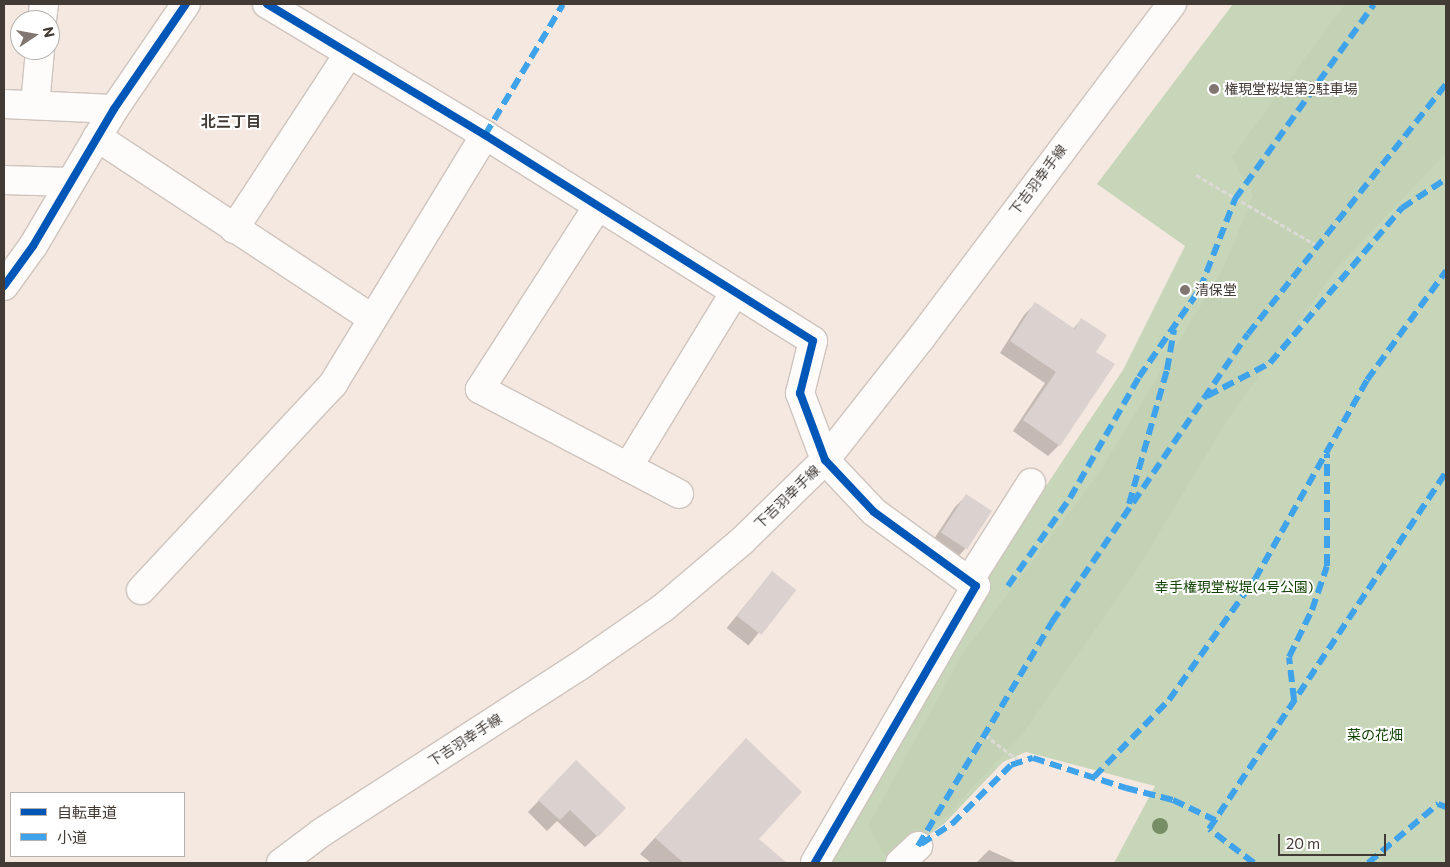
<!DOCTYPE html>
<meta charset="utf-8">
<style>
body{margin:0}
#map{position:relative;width:1450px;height:867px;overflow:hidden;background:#f5e8e0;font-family:Commissioner,"Noto Sans JP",sans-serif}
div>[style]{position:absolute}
.green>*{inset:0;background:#c7d5b8}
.forest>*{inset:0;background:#c3d2b4}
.shadow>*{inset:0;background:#0003;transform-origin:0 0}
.building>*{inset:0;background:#dbd2d0;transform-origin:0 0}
.path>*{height:3px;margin-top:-1.5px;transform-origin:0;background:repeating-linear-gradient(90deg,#dcd9d7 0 5px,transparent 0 7.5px)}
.roads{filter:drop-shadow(1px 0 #cec4be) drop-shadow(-1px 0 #cec4be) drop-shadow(0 1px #cec4be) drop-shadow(0 -1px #cec4be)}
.minor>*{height:28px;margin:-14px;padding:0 14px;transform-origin:14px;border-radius:14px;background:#fefcfa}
.major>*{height:28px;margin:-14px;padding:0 14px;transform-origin:14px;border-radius:14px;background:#fefcfa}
.quiet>*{height:6px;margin-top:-3px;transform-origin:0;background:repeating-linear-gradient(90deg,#3fa3eb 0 12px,transparent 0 18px)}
.cycleway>*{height:8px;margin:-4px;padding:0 4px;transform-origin:4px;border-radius:4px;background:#0057b8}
.trees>*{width:16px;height:16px;margin:-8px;border-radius:50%;background:#778d65}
.dots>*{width:14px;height:14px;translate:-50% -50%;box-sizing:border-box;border:2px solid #fff;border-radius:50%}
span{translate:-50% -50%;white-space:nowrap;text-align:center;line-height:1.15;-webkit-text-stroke:4px #fff;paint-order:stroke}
.poi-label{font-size:14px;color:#423a34}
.left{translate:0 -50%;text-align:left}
.street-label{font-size:14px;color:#423a34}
.park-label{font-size:14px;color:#104200}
.neighbourhood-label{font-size:15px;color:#423a34;font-weight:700}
.frame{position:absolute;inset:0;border:5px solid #423a34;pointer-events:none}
.legend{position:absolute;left:10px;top:792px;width:175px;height:65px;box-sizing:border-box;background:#fff;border:1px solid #b3b0ae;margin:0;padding:6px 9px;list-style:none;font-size:15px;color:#423a34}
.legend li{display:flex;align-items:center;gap:10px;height:25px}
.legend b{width:25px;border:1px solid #b3b0ae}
.north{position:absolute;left:10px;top:10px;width:50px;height:50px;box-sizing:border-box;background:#fff;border:1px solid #b3b0ae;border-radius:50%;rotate:78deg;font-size:14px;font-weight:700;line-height:20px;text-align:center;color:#423a34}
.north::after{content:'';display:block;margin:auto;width:18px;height:22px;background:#817770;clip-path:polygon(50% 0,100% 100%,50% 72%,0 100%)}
.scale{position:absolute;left:1278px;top:834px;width:108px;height:22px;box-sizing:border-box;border:2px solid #423a34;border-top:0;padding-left:6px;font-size:15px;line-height:18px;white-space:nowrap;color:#423a34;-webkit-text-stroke:4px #fff;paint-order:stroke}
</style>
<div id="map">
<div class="green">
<i style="clip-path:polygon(1233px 4px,1446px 4px,1446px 863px,1114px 863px,1155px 786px,1026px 752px,1003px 762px,945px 823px,890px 863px,828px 863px,989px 587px,987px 575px,1123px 370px,1185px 246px,1097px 184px)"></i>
</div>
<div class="forest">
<i style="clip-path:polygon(1345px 4px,1446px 4px,1446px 153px,1336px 269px,1226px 422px,1136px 571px,1023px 733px,948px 814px,887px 859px,868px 826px,963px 653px,1097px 476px,1223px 269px,1253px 196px,1232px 157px)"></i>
</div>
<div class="shadow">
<i style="clip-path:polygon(1035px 304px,1073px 329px,1081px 320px,1094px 352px,1059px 445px,1048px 456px,1013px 431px,1045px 383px,1000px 353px,1024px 315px)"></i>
<i style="clip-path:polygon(967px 495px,965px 549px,954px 561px,930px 545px,955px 507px)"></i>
<i style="left:772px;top:572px;width:28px;height:72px;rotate:39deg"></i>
<i style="clip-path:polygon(731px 755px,757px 839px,774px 853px,765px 863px,651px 863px,640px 854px)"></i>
<i style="clip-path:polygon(565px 773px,597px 836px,585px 847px,557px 821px,547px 831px,528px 812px)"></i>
<i style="clip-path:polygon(989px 850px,1018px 863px,976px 863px)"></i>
</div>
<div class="building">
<i style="clip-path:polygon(1035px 302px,1075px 329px,1081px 318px,1107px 335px,1096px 352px,1115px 364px,1060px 446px,1023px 420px,1056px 372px,1010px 341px)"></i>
<i style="left:966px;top:494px;width:31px;height:46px;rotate:33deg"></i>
<i style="left:772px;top:571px;width:31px;height:57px;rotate:38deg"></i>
<i style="clip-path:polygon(746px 738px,802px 792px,759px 839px,787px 863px,684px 863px,655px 838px)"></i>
<i style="clip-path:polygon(576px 760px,626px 808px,598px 837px,570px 810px,560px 820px,538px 800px)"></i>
</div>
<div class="path">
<i style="left:1196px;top:175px;width:141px;rotate:30.2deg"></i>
<i style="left:985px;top:735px;width:45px;rotate:36.9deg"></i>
</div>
<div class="roads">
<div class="minor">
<i style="left:267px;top:4px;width:254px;rotate:31deg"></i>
<i style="left:485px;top:135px;width:387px;rotate:32.1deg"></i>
<i style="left:813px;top:341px;width:54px;rotate:104deg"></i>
<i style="left:800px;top:393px;width:72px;rotate:69.5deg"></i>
<i style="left:825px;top:460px;width:71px;rotate:46.7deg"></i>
<i style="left:874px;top:512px;width:126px;rotate:36deg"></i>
<i style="left:976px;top:586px;width:320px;rotate:120.2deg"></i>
<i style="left:42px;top:20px;width:16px;rotate:-83deg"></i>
<i style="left:4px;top:104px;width:110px;rotate:2.6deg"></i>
<i style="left:35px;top:105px;width:55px;rotate:-84.8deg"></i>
<i style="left:97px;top:137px;width:329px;rotate:33.4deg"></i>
<i style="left:4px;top:180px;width:65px;rotate:1.8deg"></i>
<i style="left:598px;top:206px;width:218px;rotate:122.8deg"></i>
<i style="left:480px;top:389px;width:225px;rotate:27.8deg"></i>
<i style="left:234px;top:229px;width:210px;rotate:-56.8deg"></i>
<i style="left:4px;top:286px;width:49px;rotate:-54.1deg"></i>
<i style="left:33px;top:246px;width:159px;rotate:-59.4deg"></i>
<i style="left:114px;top:109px;width:127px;rotate:-55.6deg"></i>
<i style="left:628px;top:467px;width:205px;rotate:-58.6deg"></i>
<i style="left:969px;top:581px;width:116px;rotate:-57.7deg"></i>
<i style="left:141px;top:590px;width:282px;rotate:-47deg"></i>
<i style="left:333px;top:384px;width:292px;rotate:-58.6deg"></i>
<i style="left:900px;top:863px;width:25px;rotate:-43deg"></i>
</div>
<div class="major">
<i style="left:281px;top:863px;width:50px;rotate:-36.9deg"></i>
<i style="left:321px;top:833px;width:306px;rotate:-32.9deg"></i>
<i style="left:578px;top:667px;width:103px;rotate:-34.8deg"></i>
<i style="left:663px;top:608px;width:104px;rotate:-40.3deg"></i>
<i style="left:742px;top:541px;width:116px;rotate:-44.3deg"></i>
<i style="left:825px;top:460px;width:155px;rotate:-51.8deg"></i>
<i style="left:921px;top:338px;width:418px;rotate:-53.1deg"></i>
</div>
</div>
<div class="quiet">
<i style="left:485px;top:135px;width:152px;rotate:-59.2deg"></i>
<i style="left:1207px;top:396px;width:71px;rotate:-27.6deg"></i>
<i style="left:1270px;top:363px;width:204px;rotate:-49.6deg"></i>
<i style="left:1402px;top:208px;width:53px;rotate:-33.4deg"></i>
<i style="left:1129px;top:504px;width:139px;rotate:-74.2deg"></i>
<i style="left:1167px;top:370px;width:41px;rotate:-80.1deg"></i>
<i style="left:1008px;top:586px;width:108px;rotate:-54.8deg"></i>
<i style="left:1070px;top:498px;width:139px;rotate:-60.3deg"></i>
<i style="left:1139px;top:377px;width:107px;rotate:-55.3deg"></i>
<i style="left:1200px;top:289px;width:97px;rotate:-68.7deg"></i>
<i style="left:1235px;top:199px;width:239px;rotate:-54.5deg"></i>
<i style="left:1294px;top:700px;width:43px;rotate:-96.6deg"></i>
<i style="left:1289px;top:657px;width:52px;rotate:-63.9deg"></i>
<i style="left:1312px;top:610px;width:46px;rotate:-71.2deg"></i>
<i style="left:1327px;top:566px;width:112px;rotate:-90deg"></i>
<i style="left:1094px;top:777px;width:107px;rotate:-45.8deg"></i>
<i style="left:1169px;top:700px;width:148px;rotate:-54.6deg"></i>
<i style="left:1255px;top:579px;width:228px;rotate:-60.6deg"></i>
<i style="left:1367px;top:380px;width:135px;rotate:-54.1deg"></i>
<i style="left:921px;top:844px;width:37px;rotate:-33deg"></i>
<i style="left:952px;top:824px;width:83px;rotate:-45deg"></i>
<i style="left:1011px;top:765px;width:23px;rotate:-18deg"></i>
<i style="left:1033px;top:758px;width:98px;rotate:17.9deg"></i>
<i style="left:1126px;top:788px;width:49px;rotate:14.3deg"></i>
<i style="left:1173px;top:800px;width:47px;rotate:25.5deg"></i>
<i style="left:918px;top:846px;width:261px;rotate:-59.1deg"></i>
<i style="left:1052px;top:622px;width:348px;rotate:-55.8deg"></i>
<i style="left:1248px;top:334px;width:319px;rotate:-51.6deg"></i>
<i style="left:1254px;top:863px;width:56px;rotate:-142.9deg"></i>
<i style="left:1209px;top:829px;width:429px;rotate:-56.4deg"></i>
<i style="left:1368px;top:863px;width:92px;rotate:-40.1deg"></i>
<i style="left:1438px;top:804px;width:9px;rotate:21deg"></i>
</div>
<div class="cycleway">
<i style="left:267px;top:4px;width:254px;rotate:31deg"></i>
<i style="left:485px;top:135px;width:387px;rotate:32.1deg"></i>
<i style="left:813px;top:341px;width:54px;rotate:104deg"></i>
<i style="left:800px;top:393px;width:72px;rotate:69.5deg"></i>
<i style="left:825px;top:460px;width:71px;rotate:46.7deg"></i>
<i style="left:874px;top:512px;width:126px;rotate:36deg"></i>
<i style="left:976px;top:586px;width:320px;rotate:120.2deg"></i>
<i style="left:4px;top:286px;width:49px;rotate:-54.1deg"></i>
<i style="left:33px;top:246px;width:159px;rotate:-59.4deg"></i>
<i style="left:114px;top:109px;width:127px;rotate:-55.6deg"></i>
</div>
<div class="trees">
<i style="left:1160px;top:826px"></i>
</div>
<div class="dots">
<i style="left:1214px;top:89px;background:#817770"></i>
<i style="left:1185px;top:290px;background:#817770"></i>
</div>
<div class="poi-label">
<span class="left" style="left:1224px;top:89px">権現堂桜堤第2駐車場</span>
<span class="left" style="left:1195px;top:290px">清保堂</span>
</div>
<div class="street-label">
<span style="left:1038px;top:180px;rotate:-53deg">下吉羽幸手線</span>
<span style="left:787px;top:497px;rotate:-44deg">下吉羽幸手線</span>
<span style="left:465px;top:740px;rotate:-33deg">下吉羽幸手線</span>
</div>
<div class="park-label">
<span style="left:1234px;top:587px">幸手権現堂桜堤(4号公園)</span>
<span style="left:1375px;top:735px">菜の花畑</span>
</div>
<div class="neighbourhood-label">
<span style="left:231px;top:122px">北三丁目</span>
</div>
<div class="frame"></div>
<ul class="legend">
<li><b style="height:6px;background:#0057b8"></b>自転車道</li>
<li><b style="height:6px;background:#3fa3eb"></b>小道</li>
</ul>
<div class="north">N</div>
<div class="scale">20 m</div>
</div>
